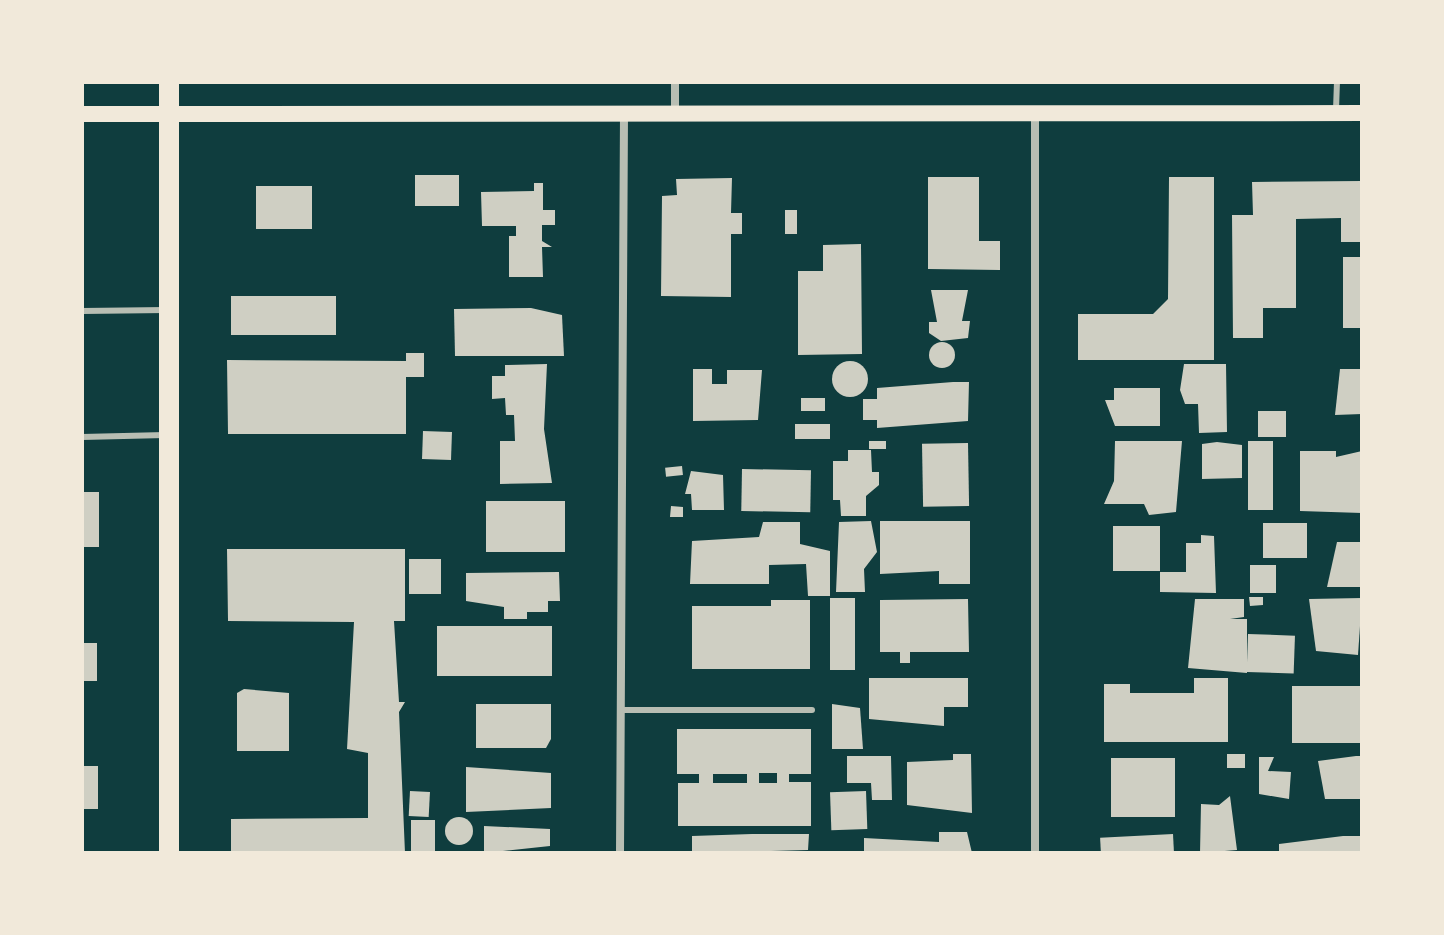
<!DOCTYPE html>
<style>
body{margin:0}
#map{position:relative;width:1444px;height:935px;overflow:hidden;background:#0f3d3e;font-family:"Alegreya Sans",sans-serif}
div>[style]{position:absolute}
.building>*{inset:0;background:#cfcfc3;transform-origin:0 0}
.round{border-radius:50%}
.service>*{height:6px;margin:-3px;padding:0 3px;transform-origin:3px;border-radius:3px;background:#b8beb3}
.minor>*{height:8px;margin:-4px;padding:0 4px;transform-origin:4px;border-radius:4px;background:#b8beb3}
.secondary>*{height:16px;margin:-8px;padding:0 8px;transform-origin:8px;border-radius:8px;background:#f1e9da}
.primary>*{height:20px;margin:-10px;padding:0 10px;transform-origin:10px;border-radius:10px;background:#f1e9da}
span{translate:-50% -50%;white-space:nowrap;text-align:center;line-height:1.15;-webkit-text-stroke:6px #f1e9da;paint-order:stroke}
.frame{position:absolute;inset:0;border:84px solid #f1e9da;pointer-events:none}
</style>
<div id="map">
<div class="building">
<i style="left:415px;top:175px;width:44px;height:31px"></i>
<i style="clip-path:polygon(928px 177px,979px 177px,979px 241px,1000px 241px,1000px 270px,928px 269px)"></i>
<i style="clip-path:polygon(1169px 177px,1214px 177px,1214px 360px,1078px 360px,1078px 314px,1153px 314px,1168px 299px)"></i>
<i style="clip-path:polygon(732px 178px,731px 213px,742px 213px,742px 234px,731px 234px,731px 297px,661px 296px,662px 196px,677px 195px,676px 179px)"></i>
<i style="clip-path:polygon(1362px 181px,1362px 242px,1341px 242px,1341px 218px,1296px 219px,1296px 308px,1263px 308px,1263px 338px,1233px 338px,1232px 215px,1253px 215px,1252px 182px)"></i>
<i style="clip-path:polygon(534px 183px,543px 183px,543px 210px,555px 210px,555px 225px,542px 225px,542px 241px,552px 247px,542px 247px,543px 277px,509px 277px,509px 236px,516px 236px,516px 226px,482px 226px,481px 192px,534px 191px)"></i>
<i style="left:256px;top:186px;width:56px;height:43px"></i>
<i style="left:797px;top:210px;width:24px;height:12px;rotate:90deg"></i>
<i style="clip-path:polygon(861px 244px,862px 354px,798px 355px,798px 271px,823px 271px,823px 245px)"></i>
<i style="left:1362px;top:257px;width:71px;height:19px;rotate:90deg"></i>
<i style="clip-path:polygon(931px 290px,968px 290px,962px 321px,970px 321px,968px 338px,941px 341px,929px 333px,929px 322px,937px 322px)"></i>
<i style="left:336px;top:296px;width:39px;height:105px;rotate:90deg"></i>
<i style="clip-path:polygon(531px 308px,562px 315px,564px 356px,455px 356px,454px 309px)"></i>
<i class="round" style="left:929px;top:342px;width:26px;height:26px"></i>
<i style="clip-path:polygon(406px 353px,424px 353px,424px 377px,406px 377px,406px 434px,228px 434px,227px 360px,406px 361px)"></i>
<i class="round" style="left:832px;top:361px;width:36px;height:36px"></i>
<i style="clip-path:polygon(547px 364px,544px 429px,552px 483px,500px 484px,500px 441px,515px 441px,514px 415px,506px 415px,505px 398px,492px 399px,492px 376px,505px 376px,505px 365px)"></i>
<i style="clip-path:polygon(1184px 364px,1226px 364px,1227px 432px,1199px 433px,1198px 404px,1185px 404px,1180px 390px)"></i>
<i style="clip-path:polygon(693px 369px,712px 369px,712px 384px,727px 384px,727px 370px,762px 370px,758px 420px,693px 421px)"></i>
<i style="clip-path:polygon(1340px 369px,1362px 369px,1362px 414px,1335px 415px)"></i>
<i style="clip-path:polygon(953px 382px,969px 382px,968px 421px,877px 428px,877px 420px,863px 420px,863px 399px,877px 399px,877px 388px)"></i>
<i style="clip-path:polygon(1114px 388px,1160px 388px,1160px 426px,1115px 426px,1105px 400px,1114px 400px)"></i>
<i style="left:801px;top:398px;width:24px;height:13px"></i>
<i style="left:1258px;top:411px;width:28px;height:26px"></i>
<i style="left:830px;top:424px;width:15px;height:35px;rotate:90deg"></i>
<i style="left:423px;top:431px;width:29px;height:28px;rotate:2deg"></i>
<i style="left:869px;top:441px;width:17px;height:8px"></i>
<i style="clip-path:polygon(1115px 441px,1182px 441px,1176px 512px,1149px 515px,1144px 504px,1104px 504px,1114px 481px)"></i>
<i style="left:1248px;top:441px;width:25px;height:69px"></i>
<i style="clip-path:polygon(1217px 442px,1242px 445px,1242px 478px,1202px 479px,1202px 444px)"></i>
<i style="left:968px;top:443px;width:63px;height:46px;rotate:89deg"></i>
<i style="clip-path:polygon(848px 450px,871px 450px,872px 472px,879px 472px,879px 485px,866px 496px,866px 516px,841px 516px,840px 500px,833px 500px,833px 461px,848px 461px)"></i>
<i style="clip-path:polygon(1300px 451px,1336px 451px,1336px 457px,1362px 451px,1362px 513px,1300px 511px)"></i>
<i style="left:682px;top:466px;width:9px;height:17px;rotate:84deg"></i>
<i style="left:742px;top:469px;width:69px;height:42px;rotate:1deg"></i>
<i style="clip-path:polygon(691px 471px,723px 475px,724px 510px,692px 510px,691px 494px,685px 494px)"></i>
<i style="left:82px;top:492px;width:17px;height:55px"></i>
<i style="left:486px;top:501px;width:79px;height:51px"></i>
<i style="clip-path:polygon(671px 506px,683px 507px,683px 517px,670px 517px)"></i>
<i style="clip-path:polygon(871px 521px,877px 552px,864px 569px,865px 592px,836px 592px,839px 522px)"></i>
<i style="clip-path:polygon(880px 521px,970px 521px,970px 584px,939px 584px,939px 571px,880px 574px)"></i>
<i style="clip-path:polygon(763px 522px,800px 522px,800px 544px,830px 551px,830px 596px,808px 596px,806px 564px,769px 565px,769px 584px,690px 584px,692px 541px,759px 537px)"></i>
<i style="left:1263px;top:523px;width:44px;height:35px"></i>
<i style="left:1113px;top:526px;width:47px;height:45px"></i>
<i style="clip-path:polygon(1201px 535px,1214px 536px,1216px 593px,1160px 592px,1160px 572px,1186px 572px,1186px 543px,1201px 543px)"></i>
<i style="clip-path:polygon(1337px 542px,1362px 542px,1362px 587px,1327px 587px)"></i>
<i style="clip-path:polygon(227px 549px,405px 549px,405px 621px,394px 621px,399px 702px,405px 702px,399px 712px,405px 853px,231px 853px,231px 819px,368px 818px,368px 753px,347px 749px,354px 622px,228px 621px)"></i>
<i style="left:409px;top:559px;width:32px;height:35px"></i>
<i style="left:1250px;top:565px;width:26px;height:28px"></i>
<i style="clip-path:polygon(559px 572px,560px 601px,548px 601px,548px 612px,527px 612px,527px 619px,504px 619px,504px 607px,466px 601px,466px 573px)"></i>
<i style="clip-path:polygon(1249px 597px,1263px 597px,1263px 605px,1250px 606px)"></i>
<i style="left:830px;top:598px;width:25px;height:72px"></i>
<i style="clip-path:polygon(1362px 598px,1358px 655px,1316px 651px,1309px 599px)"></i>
<i style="clip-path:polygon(968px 599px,969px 652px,910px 652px,910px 663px,900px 663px,900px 652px,880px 652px,880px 600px)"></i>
<i style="clip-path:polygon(1195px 599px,1244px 599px,1244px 617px,1230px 619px,1247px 619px,1247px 673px,1188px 668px)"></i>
<i style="clip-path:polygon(771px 600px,810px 600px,810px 669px,692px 669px,692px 606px,771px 606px)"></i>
<i style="left:437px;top:626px;width:115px;height:50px"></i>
<i style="left:1248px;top:634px;width:47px;height:38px;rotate:2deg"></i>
<i style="left:82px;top:643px;width:15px;height:38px"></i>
<i style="clip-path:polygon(869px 678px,968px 678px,968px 707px,944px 707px,944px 726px,869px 719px)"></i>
<i style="clip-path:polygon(1194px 678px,1228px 678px,1228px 742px,1104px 742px,1104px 684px,1130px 684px,1130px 693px,1194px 693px)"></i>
<i style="left:1362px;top:686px;width:57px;height:70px;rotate:90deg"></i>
<i style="clip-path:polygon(244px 689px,289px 693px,289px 751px,237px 751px,237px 693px)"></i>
<i style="clip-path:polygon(476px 704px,551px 704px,551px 739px,546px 748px,476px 748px)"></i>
<i style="clip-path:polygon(832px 704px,860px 708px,863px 749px,832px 749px)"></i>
<i style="clip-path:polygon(evenodd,677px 729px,811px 729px,811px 774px,789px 774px,789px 782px,811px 782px,811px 826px,678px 826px,678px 783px,699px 783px,699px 774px,677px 774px,677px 729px,759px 773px,777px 773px,777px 783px,759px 783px,759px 773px,677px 729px,713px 774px,747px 774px,747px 783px,713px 783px,713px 774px)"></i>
<i style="clip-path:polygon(953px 754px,971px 754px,972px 813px,907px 805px,907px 762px,953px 760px)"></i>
<i style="left:1227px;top:754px;width:18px;height:14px"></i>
<i style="clip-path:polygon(847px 756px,891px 756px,892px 800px,872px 800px,871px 783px,847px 783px)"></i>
<i style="clip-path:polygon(1356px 756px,1362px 756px,1362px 799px,1325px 799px,1318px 761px)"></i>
<i style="clip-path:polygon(1259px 757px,1274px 757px,1268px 771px,1291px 772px,1289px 799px,1259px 794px)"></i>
<i style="left:1111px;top:758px;width:64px;height:59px"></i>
<i style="left:82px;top:766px;width:16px;height:43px"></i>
<i style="clip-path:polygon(466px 767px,551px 773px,551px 808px,466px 812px)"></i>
<i style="left:410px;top:791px;width:20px;height:25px;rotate:3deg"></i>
<i style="left:866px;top:791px;width:38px;height:36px;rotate:88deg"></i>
<i style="clip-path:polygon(1230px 796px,1237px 850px,1200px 853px,1201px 804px,1219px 805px)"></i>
<i class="round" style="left:445px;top:817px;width:28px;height:28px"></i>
<i style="left:411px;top:820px;width:24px;height:33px"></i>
<i style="clip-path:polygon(484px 826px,550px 829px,550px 846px,484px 853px)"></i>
<i style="clip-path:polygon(939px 832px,967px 832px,972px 853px,864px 853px,864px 838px,939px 842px)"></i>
<i style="clip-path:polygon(752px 834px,809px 834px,808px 850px,692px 853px,692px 836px)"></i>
<i style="left:1173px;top:834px;width:19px;height:73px;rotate:87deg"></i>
<i style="clip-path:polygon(1343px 836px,1362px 836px,1362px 853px,1279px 853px,1279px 844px)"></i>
</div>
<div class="service">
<i style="left:1336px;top:110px;width:28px;rotate:-88deg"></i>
<i style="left:82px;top:311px;width:84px;rotate:-0.7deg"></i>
<i style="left:82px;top:437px;width:83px;rotate:-1.4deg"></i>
<i style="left:620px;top:710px;width:192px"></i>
</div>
<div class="minor">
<i style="left:675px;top:82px;width:31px;rotate:90deg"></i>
<i style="left:1035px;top:114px;width:739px;rotate:90deg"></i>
<i style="left:620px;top:853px;width:739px;rotate:-89.69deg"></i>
</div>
<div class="secondary">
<i style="left:82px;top:114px;width:1280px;rotate:-0.04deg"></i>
</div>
<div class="primary">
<i style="left:169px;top:853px;width:771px;rotate:-90deg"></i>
</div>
<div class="frame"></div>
</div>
